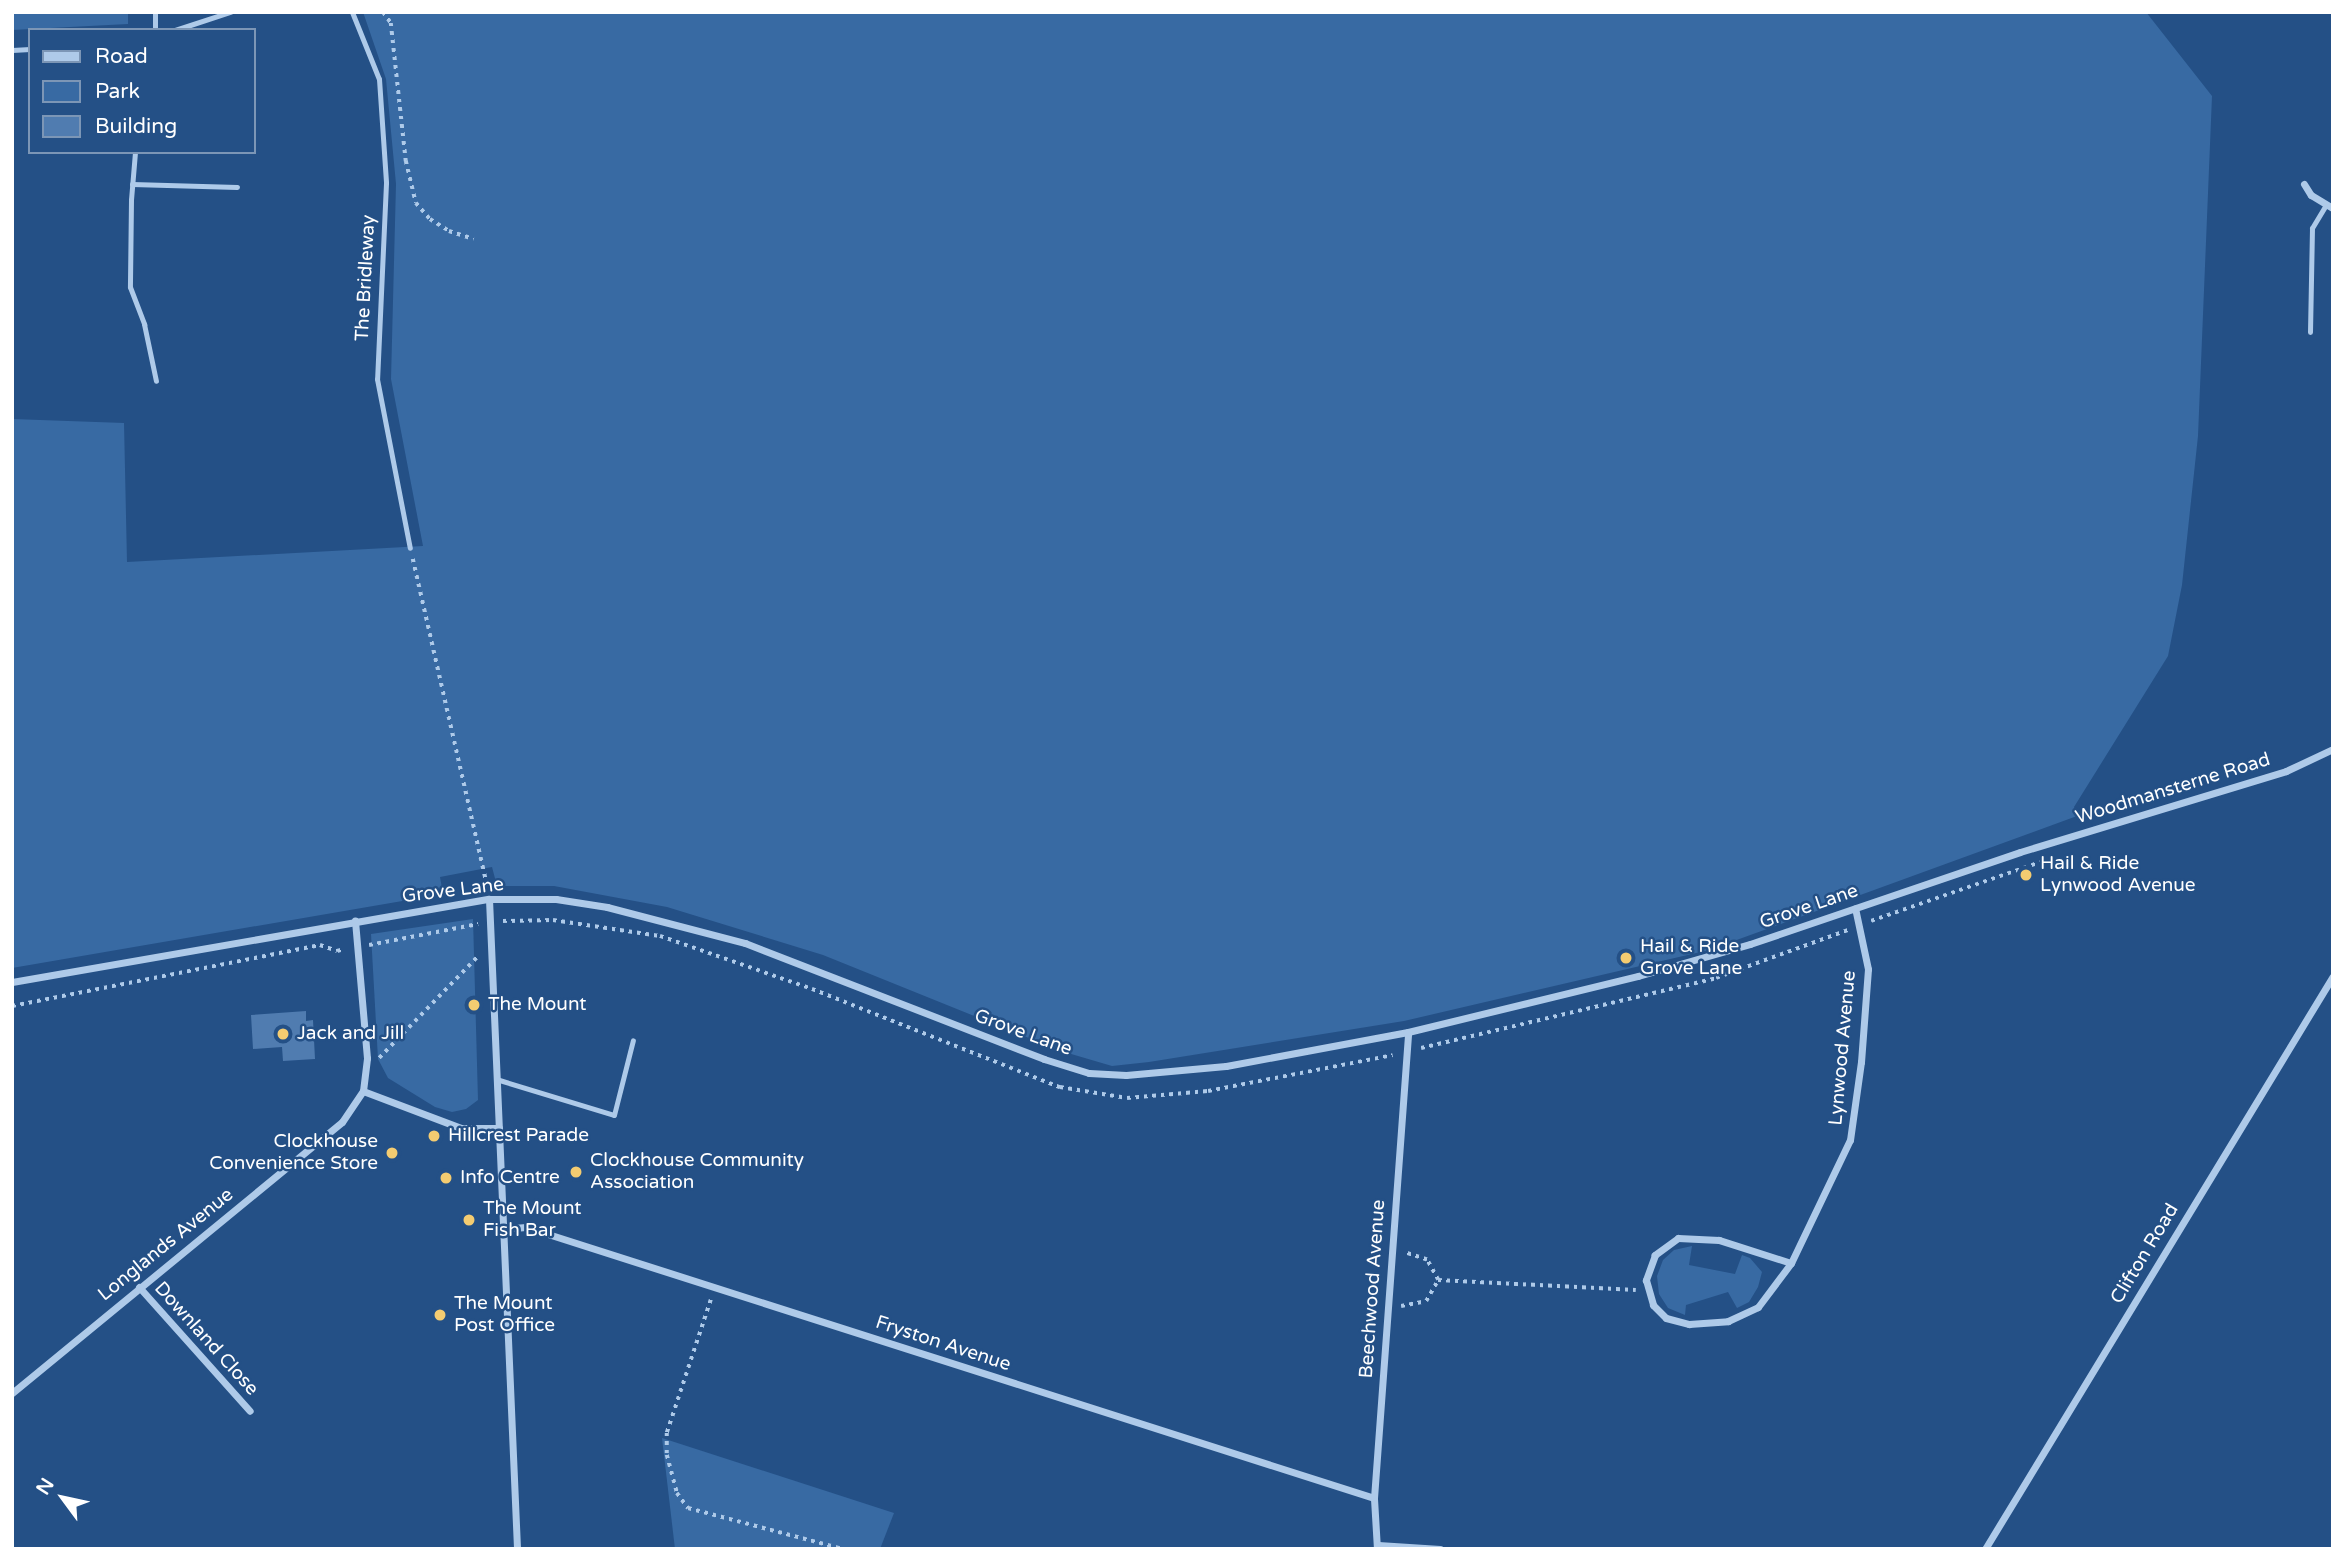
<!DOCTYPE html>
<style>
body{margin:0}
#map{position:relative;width:2345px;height:1561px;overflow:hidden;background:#245086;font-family:"Varela Round",sans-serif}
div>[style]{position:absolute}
.green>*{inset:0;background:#386aa3}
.building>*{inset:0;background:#507cb0}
.path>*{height:3.5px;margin-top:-1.75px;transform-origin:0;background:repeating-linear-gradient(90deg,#aecae9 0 3.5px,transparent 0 8.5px)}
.service>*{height:5px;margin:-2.5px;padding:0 2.5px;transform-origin:2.5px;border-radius:2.5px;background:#aecae9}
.minor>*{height:7px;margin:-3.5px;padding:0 3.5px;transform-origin:3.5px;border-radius:3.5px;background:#aecae9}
.dots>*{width:19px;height:19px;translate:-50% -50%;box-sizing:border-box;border:4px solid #245086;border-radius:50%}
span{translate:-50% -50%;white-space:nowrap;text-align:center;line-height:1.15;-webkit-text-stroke:5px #245086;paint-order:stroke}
.street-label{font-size:19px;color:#fff}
.poi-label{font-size:19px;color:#fff}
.left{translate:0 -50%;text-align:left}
.right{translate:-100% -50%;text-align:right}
.frame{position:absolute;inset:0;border:14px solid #fff;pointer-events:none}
.legend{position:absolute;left:28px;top:28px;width:228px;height:126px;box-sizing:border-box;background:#245086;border:2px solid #7c96b6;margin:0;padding:9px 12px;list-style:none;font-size:21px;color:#fff}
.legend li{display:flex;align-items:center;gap:14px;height:35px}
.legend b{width:35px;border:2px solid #7c96b6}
.north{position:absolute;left:28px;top:1463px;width:70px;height:70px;-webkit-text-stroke:5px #245086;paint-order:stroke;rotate:303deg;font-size:19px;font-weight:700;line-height:28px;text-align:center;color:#fff}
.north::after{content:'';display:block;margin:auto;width:24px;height:32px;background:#fff;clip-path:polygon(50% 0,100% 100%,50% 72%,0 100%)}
</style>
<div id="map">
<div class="green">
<i style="clip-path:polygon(12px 12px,128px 12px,128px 24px,12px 30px)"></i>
<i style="clip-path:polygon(363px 12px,2146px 12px,2212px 96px,2198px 436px,2182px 585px,2168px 656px,2074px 807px,2077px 816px,1709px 950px,1404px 1021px,1149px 1062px,1112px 1066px,1061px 1051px,823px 955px,667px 907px,554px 886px,497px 886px,492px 867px,440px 877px,443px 894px,12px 968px,12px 419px,124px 423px,127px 562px,423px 546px,391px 379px,396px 184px,386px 79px)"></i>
<i style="clip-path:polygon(473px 919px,478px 1100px,466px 1109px,452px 1112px,435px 1107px,388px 1078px,378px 1059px,371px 934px)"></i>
<i style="clip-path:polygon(1692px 1246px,1689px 1265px,1735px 1274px,1742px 1255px,1750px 1258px,1762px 1272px,1758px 1287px,1749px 1302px,1737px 1308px,1728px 1292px,1686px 1305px,1685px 1315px,1668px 1308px,1659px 1294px,1657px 1276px,1663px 1260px,1674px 1250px)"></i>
<i style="clip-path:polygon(662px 1438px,894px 1513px,880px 1549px,675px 1549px)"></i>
</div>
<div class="building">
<i style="clip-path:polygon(306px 1011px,306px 1021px,313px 1020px,315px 1059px,283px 1061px,282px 1047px,253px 1049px,251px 1015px)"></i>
</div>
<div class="path">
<i style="left:383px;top:12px;width:14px;rotate:54deg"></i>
<i style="left:391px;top:23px;width:139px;rotate:83.8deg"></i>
<i style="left:406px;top:161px;width:43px;rotate:76.6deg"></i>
<i style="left:416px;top:203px;width:21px;rotate:49deg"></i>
<i style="left:430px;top:219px;width:22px;rotate:32deg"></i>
<i style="left:449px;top:231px;width:26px;rotate:18deg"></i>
<i style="left:413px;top:559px;width:335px;rotate:77.2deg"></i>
<i style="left:503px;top:921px;width:50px;rotate:-1.1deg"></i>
<i style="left:553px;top:920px;width:108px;rotate:8.5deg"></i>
<i style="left:660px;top:936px;width:161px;rotate:19.2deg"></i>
<i style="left:812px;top:989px;width:267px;rotate:21.6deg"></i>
<i style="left:1060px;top:1087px;width:68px;rotate:9.3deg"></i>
<i style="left:1127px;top:1098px;width:81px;rotate:-4.9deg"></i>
<i style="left:1208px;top:1091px;width:188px;rotate:-11deg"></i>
<i style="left:1871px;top:921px;width:185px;rotate:-19.2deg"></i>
<i style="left:369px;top:945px;width:111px;rotate:-10.9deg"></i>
<i style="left:12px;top:1006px;width:314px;rotate:-11.2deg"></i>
<i style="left:320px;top:945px;width:18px;rotate:19deg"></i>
<i style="left:337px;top:951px;width:7px;rotate:-16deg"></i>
<i style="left:1421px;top:1048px;width:303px;rotate:-13.3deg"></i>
<i style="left:1716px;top:978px;width:140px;rotate:-20deg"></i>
<i style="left:379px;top:1058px;width:144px;rotate:-45.8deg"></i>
<i style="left:1438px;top:1280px;width:198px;rotate:2.9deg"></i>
<i style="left:711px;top:1300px;width:140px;rotate:108.3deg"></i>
<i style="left:667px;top:1433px;width:22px;rotate:90deg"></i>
<i style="left:667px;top:1455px;width:39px;rotate:75deg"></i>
<i style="left:677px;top:1493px;width:19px;rotate:54deg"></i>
<i style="left:688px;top:1508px;width:160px;rotate:14.8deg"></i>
<i style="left:1401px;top:1306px;width:25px;rotate:-11deg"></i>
<i style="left:1426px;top:1301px;width:24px;rotate:-60deg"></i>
<i style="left:1438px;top:1280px;width:23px;rotate:-119deg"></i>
<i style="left:1427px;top:1260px;width:22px;rotate:-162deg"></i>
</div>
<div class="service">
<i style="left:155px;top:12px;width:18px;rotate:90deg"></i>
<i style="left:352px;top:12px;width:72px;rotate:68.1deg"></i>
<i style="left:379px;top:79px;width:104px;rotate:86.1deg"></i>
<i style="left:386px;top:183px;width:196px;rotate:92.6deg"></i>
<i style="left:377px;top:379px;width:172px;rotate:79deg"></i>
<i style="left:175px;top:30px;width:58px;rotate:-18.1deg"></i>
<i style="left:12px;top:50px;width:18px;rotate:-3deg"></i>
<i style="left:135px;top:152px;width:48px;rotate:94.8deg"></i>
<i style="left:131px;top:200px;width:87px;rotate:90.7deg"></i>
<i style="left:130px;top:287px;width:40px;rotate:69deg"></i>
<i style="left:144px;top:324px;width:58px;rotate:78.1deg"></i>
<i style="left:132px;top:184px;width:105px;rotate:1.6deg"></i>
<i style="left:2310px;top:332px;width:104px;rotate:-88.9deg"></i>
<i style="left:2312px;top:228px;width:27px;rotate:-59deg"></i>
<i style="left:496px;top:1079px;width:123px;rotate:17deg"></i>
<i style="left:614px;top:1115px;width:77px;rotate:-75.8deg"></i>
</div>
<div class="minor">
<i style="left:2304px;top:184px;width:13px;rotate:58deg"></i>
<i style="left:2311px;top:195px;width:26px;rotate:31deg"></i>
<i style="left:489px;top:899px;width:651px;rotate:87.53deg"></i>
<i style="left:12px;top:982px;width:484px;rotate:-9.9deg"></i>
<i style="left:489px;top:899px;width:67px"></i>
<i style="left:556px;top:899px;width:52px;rotate:8.9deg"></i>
<i style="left:607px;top:907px;width:143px;rotate:14.6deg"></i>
<i style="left:745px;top:943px;width:321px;rotate:21.2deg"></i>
<i style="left:1044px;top:1059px;width:47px;rotate:17.3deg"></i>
<i style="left:1089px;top:1073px;width:37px;rotate:3deg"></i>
<i style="left:1126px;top:1075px;width:100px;rotate:-5.1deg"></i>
<i style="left:1226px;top:1066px;width:185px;rotate:-10.6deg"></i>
<i style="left:1408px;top:1032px;width:237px;rotate:-13.7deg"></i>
<i style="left:1638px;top:976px;width:116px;rotate:-15.9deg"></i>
<i style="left:1750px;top:944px;width:285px;rotate:-18.8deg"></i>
<i style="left:2020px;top:852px;width:278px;rotate:-16.9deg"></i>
<i style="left:2286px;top:771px;width:52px;rotate:-25.1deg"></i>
<i style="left:363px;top:1091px;width:105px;rotate:20.7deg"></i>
<i style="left:461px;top:1128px;width:38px"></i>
<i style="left:503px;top:1229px;width:23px;rotate:-5deg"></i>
<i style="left:526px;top:1227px;width:890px;rotate:17.72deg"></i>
<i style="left:1791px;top:1263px;width:76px;rotate:-162.3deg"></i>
<i style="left:1719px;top:1240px;width:41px;rotate:-177.2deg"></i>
<i style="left:1678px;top:1238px;width:29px;rotate:144deg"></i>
<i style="left:1655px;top:1255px;width:27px;rotate:110deg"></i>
<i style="left:1646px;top:1280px;width:26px;rotate:74deg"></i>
<i style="left:1653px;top:1305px;width:18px;rotate:45deg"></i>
<i style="left:1666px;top:1318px;width:24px;rotate:15deg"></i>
<i style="left:1689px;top:1324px;width:39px;rotate:-4deg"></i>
<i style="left:1728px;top:1321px;width:33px;rotate:-25deg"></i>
<i style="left:1758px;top:1307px;width:55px;rotate:-53.1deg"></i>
<i style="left:1791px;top:1263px;width:136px;rotate:-64.4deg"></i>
<i style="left:1850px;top:1140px;width:79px;rotate:-82deg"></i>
<i style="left:1861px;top:1062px;width:93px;rotate:-85.7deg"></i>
<i style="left:1868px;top:969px;width:62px;rotate:-102deg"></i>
<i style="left:139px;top:1287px;width:166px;rotate:48.2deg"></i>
<i style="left:12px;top:1393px;width:427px;rotate:-39.4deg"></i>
<i style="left:342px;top:1122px;width:37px;rotate:-56deg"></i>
<i style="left:363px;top:1091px;width:33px;rotate:-83deg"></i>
<i style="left:367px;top:1058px;width:138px;rotate:-95deg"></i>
<i style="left:1378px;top:1545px;width:62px;rotate:3.7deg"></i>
<i style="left:1377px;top:1549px;width:51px;rotate:-93.4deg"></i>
<i style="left:1374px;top:1498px;width:467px;rotate:-85.8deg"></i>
<i style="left:1985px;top:1549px;width:670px;rotate:-58.73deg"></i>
</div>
<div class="dots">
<i style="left:2026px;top:875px;background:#f4cc71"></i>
<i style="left:1626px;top:958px;background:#f4cc71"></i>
<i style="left:474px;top:1005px;background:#f4cc71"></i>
<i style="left:283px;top:1034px;background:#f4cc71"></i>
<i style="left:434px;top:1136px;background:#f4cc71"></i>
<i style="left:392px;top:1153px;background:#f4cc71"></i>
<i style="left:576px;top:1172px;background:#f4cc71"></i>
<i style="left:446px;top:1178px;background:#f4cc71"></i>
<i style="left:469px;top:1220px;background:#f4cc71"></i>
<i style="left:440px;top:1315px;background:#f4cc71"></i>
</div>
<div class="street-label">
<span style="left:366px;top:278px;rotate:-87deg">The Bridleway</span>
<span style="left:2173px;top:789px;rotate:-17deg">Woodmansterne Road</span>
<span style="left:453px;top:891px;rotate:-7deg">Grove Lane</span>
<span style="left:1809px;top:907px;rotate:-19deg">Grove Lane</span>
<span style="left:1023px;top:1033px;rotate:20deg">Grove Lane</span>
<span style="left:1843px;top:1048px;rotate:-85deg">Lynwood Avenue</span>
<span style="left:166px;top:1245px;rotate:-39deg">Longlands Avenue</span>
<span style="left:2145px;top:1254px;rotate:-59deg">Clifton Road</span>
<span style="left:1373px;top:1289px;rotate:-86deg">Beechwood Avenue</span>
<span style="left:206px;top:1339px;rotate:48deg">Downland Close</span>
<span style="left:943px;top:1344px;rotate:18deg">Fryston Avenue</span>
</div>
<div class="poi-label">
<span class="left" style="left:2040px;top:875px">Hail &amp; Ride<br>Lynwood Avenue</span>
<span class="left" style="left:1640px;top:958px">Hail &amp; Ride<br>Grove Lane</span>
<span class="left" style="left:488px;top:1005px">The Mount</span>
<span class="left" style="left:297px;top:1034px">Jack and Jill</span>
<span class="left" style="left:448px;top:1136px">Hillcrest Parade</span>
<span class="right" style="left:378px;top:1153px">Clockhouse<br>Convenience Store</span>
<span class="left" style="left:590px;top:1172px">Clockhouse Community<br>Association</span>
<span class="left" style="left:460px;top:1178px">Info Centre</span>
<span class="left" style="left:483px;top:1220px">The Mount<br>Fish Bar</span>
<span class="left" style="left:454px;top:1315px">The Mount<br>Post Office</span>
</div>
<div class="frame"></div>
<ul class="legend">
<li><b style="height:9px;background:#aecae9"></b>Road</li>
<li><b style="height:19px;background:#386aa3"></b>Park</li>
<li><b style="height:19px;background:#507cb0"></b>Building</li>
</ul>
<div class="north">N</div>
</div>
